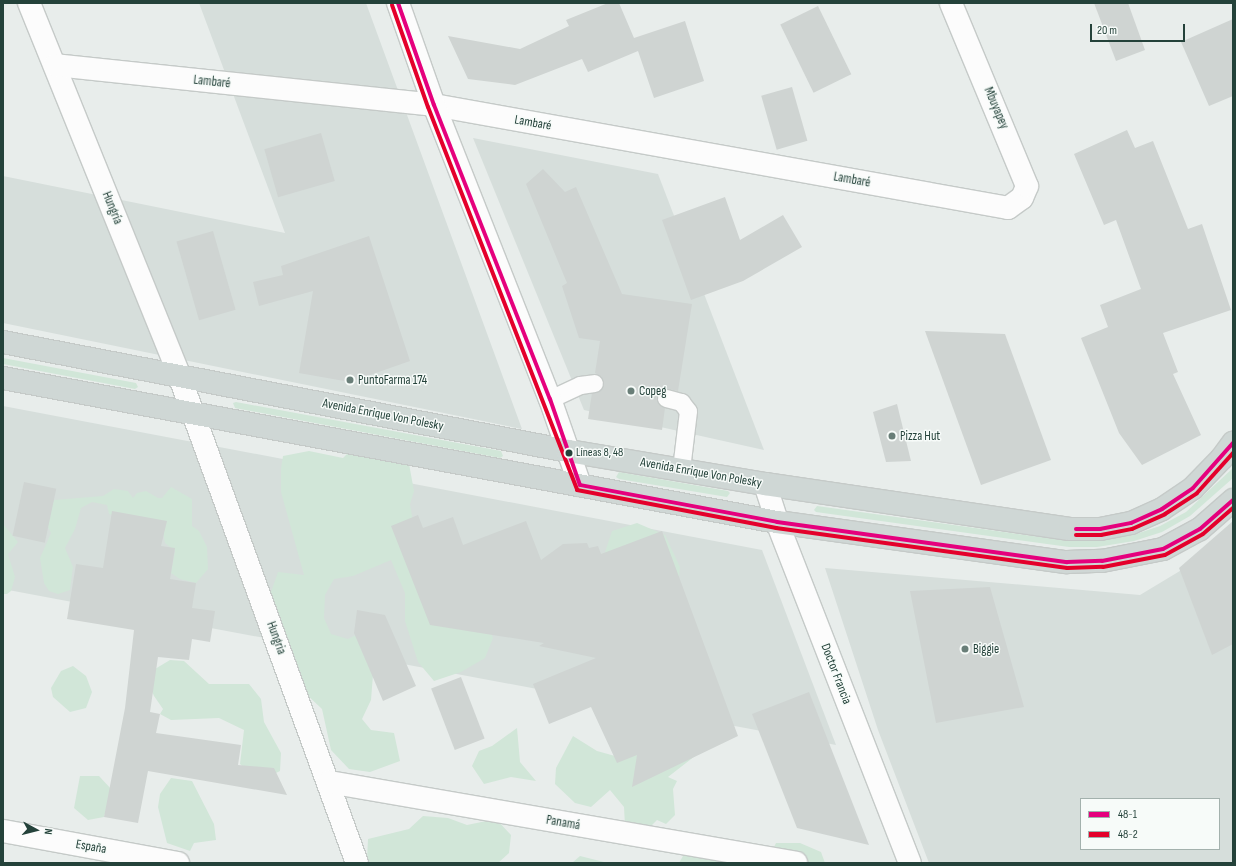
<!DOCTYPE html>
<meta charset="utf-8">
<style>
body{margin:0}
#map{position:relative;width:1236px;height:866px;overflow:hidden;background:#e8edeb;font-family:"Sofia Sans Condensed",sans-serif}
div>[style]{position:absolute}
.built>*{inset:0;background:#d6dedb}
.green>*{inset:0;background:#d1e6d8}
.building>*{inset:0;background:#cfd4d2;transform-origin:0 0}
.roads{filter:drop-shadow(1px 0 #c5cac8) drop-shadow(-1px 0 #c5cac8) drop-shadow(0 1px #c5cac8) drop-shadow(0 -1px #c5cac8)}
.lane>*{height:17px;margin:-8.5px;padding:0 8.5px;transform-origin:8.5px;border-radius:8.5px;background:#fcfcfc}
.street>*{height:22px;margin:-11px;padding:0 11px;transform-origin:11px;border-radius:11px;background:#fcfcfc}
.secondary>*{height:22px;margin:-11px;padding:0 11px;transform-origin:11px;border-radius:11px;background:#fcfcfc}
.primary>*{height:22px;margin:-11px;padding:0 11px;transform-origin:11px;border-radius:11px;background:#cfd7d5}
.bus-1>*{height:4px;margin:-2px;padding:0 2px;transform-origin:2px;border-radius:2px;background:#e5007d}
.bus-2>*{height:4px;margin:-2px;padding:0 2px;transform-origin:2px;border-radius:2px;background:#e4002b}
.dots>*{width:11px;height:11px;translate:-50% -50%;box-sizing:border-box;border:2px solid #f7fbf9;border-radius:50%}
span{translate:-50% -50%;white-space:nowrap;text-align:center;line-height:1.15;-webkit-text-stroke:3px #f7fbf9;paint-order:stroke}
.bus-label{font-size:12px;color:#24423a}
.left{translate:0 -50%;text-align:left}
.street-label{font-size:13px;color:#24423a}
.poi-label{font-size:13px;color:#24423a}
.frame{position:absolute;inset:0;border:4px solid #24423a;pointer-events:none}
.legend{position:absolute;left:1080px;top:798px;width:140px;height:52px;box-sizing:border-box;background:#f7fbf9;border:1px solid #a3b1ad;margin:0;padding:5px 7px;list-style:none;font-size:12px;color:#24423a}
.legend li{display:flex;align-items:center;gap:8px;height:20px}
.legend b{width:20px;border:1px solid #a3b1ad}
.north{position:absolute;left:16px;top:810px;width:40px;height:40px;-webkit-text-stroke:3px #f7fbf9;paint-order:stroke;rotate:97deg;font-size:11px;font-weight:700;line-height:16px;text-align:center;color:#24423a}
.north::after{content:'';display:block;margin:auto;width:14px;height:18px;background:#24423a;clip-path:polygon(50% 0,100% 100%,50% 72%,0 100%)}
.scale{position:absolute;left:1090px;top:24px;width:95px;height:18px;box-sizing:border-box;border:2px solid #24423a;border-top:0;padding-left:5px;font-size:12px;line-height:14px;white-space:nowrap;color:#24423a;-webkit-text-stroke:3px #f7fbf9;paint-order:stroke}
</style>
<div id="map">
<div class="built">
<i style="clip-path:polygon(199px 3px,366px 3px,522px 429px,3px 323px,3px 176px,285px 233px)"></i>
<i style="clip-path:polygon(473px 138px,658px 174px,764px 450px,584px 410px)"></i>
<i style="clip-path:polygon(3px 406px,762px 550px,836px 745px,3px 589px)"></i>
<i style="clip-path:polygon(evenodd,1233px 539px,1233px 863px,929px 863px,878px 730px,825px 568px,1140px 595px,1233px 539px,1081px 799px,1219px 799px,1219px 849px,1081px 849px,1081px 799px)"></i>
</div>
<div class="green">
<i style="clip-path:polygon(3px 358px,136px 383px,138px 387px,135px 389px,3px 364px)"></i>
<i style="clip-path:polygon(236px 402px,501px 451px,503px 456px,500px 458px,235px 408px,233px 403px)"></i>
<i style="clip-path:polygon(309px 451px,343px 458px,347px 454px,407px 453px,414px 491px,410px 504px,414px 528px,479px 603px,493px 638px,485px 658px,461px 672px,434px 681px,418px 662px,405px 621px,405px 593px,391px 560px,353px 576px,334px 579px,325px 595px,324px 618px,331px 634px,348px 639px,360px 633px,374px 662px,371px 700px,362px 719px,371px 730px,394px 733px,400px 761px,370px 772px,349px 769px,331px 750px,322px 709px,304px 692px,266px 606px,278px 572px,304px 575px,281px 492px,281px 469px,283px 456px)"></i>
<i style="clip-path:polygon(1233px 468px,1233px 478px,1190px 516px,1162px 532px,1134px 541px,1097px 547px,1069px 547px,816px 512px,814px 510px,817px 506px,1069px 541px,1096px 541px,1133px 535px,1160px 526px,1186px 512px)"></i>
<i style="clip-path:polygon(619px 472px,728px 491px,730px 493px,727px 497px,619px 479px,616px 477px)"></i>
<i style="clip-path:polygon(171px 487px,192px 499px,192px 526px,199px 531px,207px 547px,208px 569px,196px 583px,180px 579px,171px 573px,175px 551px,165px 543px,163px 532px,126px 521px,109px 514px,107px 505px,92px 502px,81px 508px,75px 529px,65px 548px,73px 567px,70px 590px,58px 594px,49px 591px,44px 583px,40px 558px,51px 533px,46px 523px,54px 500px,103px 496px,114px 489px,128px 491px,133px 498px,137px 493px,146px 491px,158px 498px,162px 498px)"></i>
<i style="clip-path:polygon(637px 523px,665px 535px,680px 567px,677px 594px,602px 561px,612px 531px)"></i>
<i style="clip-path:polygon(3px 524px,18px 542px,8px 554px,15px 577px,11px 591px,7px 594px,3px 594px)"></i>
<i style="clip-path:polygon(170px 660px,184px 661px,209px 684px,249px 684px,261px 699px,264px 722px,281px 753px,280px 771px,268px 777px,252px 775px,240px 764px,244px 730px,219px 718px,171px 720px,160px 714px,163px 709px,154px 696px,148px 682px,155px 669px)"></i>
<i style="clip-path:polygon(73px 666px,86px 676px,92px 692px,86px 708px,70px 712px,53px 697px,51px 688px,61px 671px)"></i>
<i style="clip-path:polygon(517px 728px,520px 762px,536px 781px,511px 777px,484px 784px,472px 766px,479px 751px,492px 746px)"></i>
<i style="clip-path:polygon(573px 736px,597px 751px,615px 756px,633px 745px,695px 756px,668px 777px,677px 781px,673px 789px,675px 815px,666px 824px,657px 820px,645px 832px,625px 826px,624px 807px,610px 790px,591px 807px,575px 803px,555px 784px,556px 768px)"></i>
<i style="clip-path:polygon(80px 776px,99px 776px,112px 790px,104px 817px,88px 820px,74px 808px)"></i>
<i style="clip-path:polygon(171px 778px,192px 781px,214px 824px,216px 840px,194px 843px,190px 851px,167px 843px,158px 807px,160px 794px)"></i>
<i style="clip-path:polygon(423px 816px,448px 818px,467px 825px,496px 819px,511px 835px,509px 853px,498px 863px,372px 863px,367px 860px,368px 839px,409px 829px)"></i>
<i style="clip-path:polygon(776px 843px,800px 843px,821px 852px,825px 863px,766px 863px)"></i>
<i style="clip-path:polygon(705px 848px,718px 863px,679px 863px,683px 856px,694px 849px)"></i>
<i style="clip-path:polygon(580px 856px,608px 863px,572px 863px)"></i>
</div>
<div class="building">
<i style="clip-path:polygon(608px 3px,619px 3px,634px 38px,685px 21px,704px 81px,654px 98px,638px 51px,588px 72px,582px 59px,515px 85px,468px 79px,448px 36px,520px 49px,569px 26px,566px 20px)"></i>
<i style="clip-path:polygon(1094px 3px,1128px 3px,1145px 50px,1116px 61px)"></i>
<i style="left:818px;top:6px;width:76px;height:42px;rotate:64deg"></i>
<i style="clip-path:polygon(1233px 19px,1233px 96px,1209px 106px,1181px 42px)"></i>
<i style="left:792px;top:87px;width:56px;height:32px;rotate:74deg"></i>
<i style="clip-path:polygon(1127px 130px,1135px 148px,1153px 141px,1188px 229px,1202px 224px,1231px 310px,1163px 333px,1178px 372px,1173px 374px,1201px 435px,1142px 465px,1119px 433px,1081px 338px,1108px 327px,1100px 305px,1141px 289px,1116px 220px,1104px 225px,1074px 154px)"></i>
<i style="left:321px;top:133px;width:50px;height:59px;rotate:74deg"></i>
<i style="clip-path:polygon(543px 169px,565px 192px,576px 187px,622px 294px,692px 304px,678px 391px,664px 388px,656px 396px,659px 405px,665px 408px,662px 430px,588px 419px,592px 393px,600px 391px,603px 386px,602px 377px,595px 373px,600px 341px,579px 338px,562px 286px,567px 283px,526px 184px)"></i>
<i style="clip-path:polygon(725px 197px,740px 240px,783px 215px,802px 247px,743px 281px,691px 300px,662px 220px)"></i>
<i style="left:213px;top:231px;width:82px;height:38px;rotate:74deg"></i>
<i style="clip-path:polygon(369px 236px,410px 361px,350px 382px,299px 373px,313px 291px,259px 306px,253px 282px,283px 275px,281px 266px)"></i>
<i style="clip-path:polygon(925px 331px,1005px 334px,1051px 460px,981px 485px)"></i>
<i style="clip-path:polygon(897px 404px,911px 461px,886px 462px,873px 412px)"></i>
<i style="left:24px;top:482px;width:33px;height:55px;rotate:12deg"></i>
<i style="clip-path:polygon(112px 511px,167px 521px,161px 546px,175px 548px,170px 579px,196px 583px,192px 608px,215px 611px,210px 642px,192px 639px,189px 660px,158px 657px,150px 712px,160px 714px,156px 733px,241px 745px,238px 765px,274px 768px,287px 795px,148px 771px,138px 823px,104px 817px,125px 708px,134px 630px,67px 619px,76px 564px,103px 568px)"></i>
<i style="clip-path:polygon(418px 515px,423px 528px,453px 517px,463px 545px,526px 521px,541px 560px,563px 544px,587px 543px,589px 548px,598px 546px,601px 554px,662px 531px,738px 736px,632px 787px,637px 755px,617px 763px,591px 707px,549px 724px,533px 684px,596px 658px,539px 646px,544px 643px,430px 625px,391px 526px)"></i>
<i style="clip-path:polygon(1233px 521px,1233px 644px,1212px 655px,1179px 568px)"></i>
<i style="clip-path:polygon(990px 587px,1024px 707px,936px 723px,910px 591px)"></i>
<i style="clip-path:polygon(357px 610px,385px 615px,416px 686px,383px 701px,354px 633px)"></i>
<i style="left:461px;top:677px;width:66px;height:32px;rotate:69deg"></i>
<i style="clip-path:polygon(809px 692px,869px 845px,797px 828px,752px 714px)"></i>
</div>
<div class="roads">
<div class="lane">
<i style="left:666px;top:398px;width:16px;rotate:15deg"></i>
<i style="left:681px;top:402px;width:11px;rotate:52deg"></i>
<i style="left:688px;top:411px;width:58px;rotate:96.9deg"></i>
<i style="left:550px;top:399px;width:33px;rotate:-25deg"></i>
<i style="left:580px;top:385px;width:14px;rotate:-8deg"></i>
</div>
<div class="street">
<i style="left:29px;top:3px;width:401px;rotate:68deg"></i>
<i style="left:179px;top:375px;width:519px;rotate:69.96deg"></i>
<i style="left:55px;top:65px;width:381px;rotate:6deg"></i>
<i style="left:434px;top:105px;width:583px;rotate:10.17deg"></i>
<i style="left:1008px;top:208px;width:17px;rotate:-36deg"></i>
<i style="left:1022px;top:198px;width:13px;rotate:-67deg"></i>
<i style="left:1027px;top:186px;width:198px;rotate:-112.6deg"></i>
<i style="left:329px;top:782px;width:474px;rotate:9.8deg"></i>
<i style="left:3px;top:831px;width:178px;rotate:10.4deg"></i>
</div>
<div class="secondary">
<i style="left:398px;top:3px;width:108px;rotate:70.6deg"></i>
<i style="left:434px;top:105px;width:316px;rotate:68.5deg"></i>
<i style="left:550px;top:399px;width:91px;rotate:70.8deg"></i>
<i style="left:765px;top:484px;width:40px;rotate:72deg"></i>
<i style="left:777px;top:522px;width:366px;rotate:68.7deg"></i>
</div>
<div class="primary">
<i style="left:3px;top:342px;width:575px;rotate:10.92deg"></i>
<i style="left:568px;top:451px;width:200px;rotate:9.5deg"></i>
<i style="left:765px;top:484px;width:308px;rotate:8.4deg"></i>
<i style="left:1070px;top:529px;width:30px"></i>
<i style="left:1100px;top:529px;width:32px;rotate:-11deg"></i>
<i style="left:1131px;top:523px;width:34px;rotate:-24deg"></i>
<i style="left:1162px;top:509px;width:37px;rotate:-34deg"></i>
<i style="left:1193px;top:488px;width:42px;rotate:-46deg"></i>
<i style="left:1222px;top:458px;width:19px;rotate:-54deg"></i>
<i style="left:3px;top:378px;width:787px;rotate:10.54deg"></i>
<i style="left:777px;top:522px;width:293px;rotate:7.9deg"></i>
<i style="left:1067px;top:562px;width:35px;rotate:-2deg"></i>
<i style="left:1102px;top:561px;width:62px;rotate:-11.1deg"></i>
<i style="left:1163px;top:549px;width:42px;rotate:-28.4deg"></i>
<i style="left:1200px;top:529px;width:44px;rotate:-41.3deg"></i>
</div>
</div>
<div class="bus-1">
<i style="left:398px;top:3px;width:108px;rotate:70.6deg"></i>
<i style="left:434px;top:105px;width:316px;rotate:68.5deg"></i>
<i style="left:550px;top:399px;width:91px;rotate:70.8deg"></i>
<i style="left:580px;top:485px;width:200px;rotate:10.6deg"></i>
<i style="left:777px;top:522px;width:293px;rotate:7.9deg"></i>
<i style="left:1067px;top:562px;width:35px;rotate:-2deg"></i>
<i style="left:1102px;top:561px;width:62px;rotate:-11.1deg"></i>
<i style="left:1163px;top:549px;width:42px;rotate:-28.4deg"></i>
<i style="left:1200px;top:529px;width:44px;rotate:-41.3deg"></i>
<i style="left:1076px;top:529px;width:24px"></i>
<i style="left:1100px;top:529px;width:32px;rotate:-11deg"></i>
<i style="left:1131px;top:523px;width:34px;rotate:-24deg"></i>
<i style="left:1162px;top:509px;width:37px;rotate:-34deg"></i>
<i style="left:1193px;top:488px;width:60px;rotate:-48.4deg"></i>
</div>
<div class="bus-2">
<i style="left:392px;top:5px;width:108px;rotate:70.6deg"></i>
<i style="left:428px;top:107px;width:411px;rotate:68.7deg"></i>
<i style="left:577px;top:490px;width:203px;rotate:10.8deg"></i>
<i style="left:776px;top:528px;width:294px;rotate:7.8deg"></i>
<i style="left:1067px;top:568px;width:36px;rotate:-2deg"></i>
<i style="left:1103px;top:567px;width:63px;rotate:-11deg"></i>
<i style="left:1165px;top:555px;width:43px;rotate:-28.9deg"></i>
<i style="left:1203px;top:534px;width:40px;rotate:-41deg"></i>
<i style="left:1076px;top:535px;width:25px"></i>
<i style="left:1101px;top:535px;width:32px;rotate:-11deg"></i>
<i style="left:1132px;top:529px;width:36px;rotate:-24deg"></i>
<i style="left:1165px;top:514px;width:38px;rotate:-33deg"></i>
<i style="left:1197px;top:493px;width:54px;rotate:-48deg"></i>
</div>
<div class="dots">
<i style="left:350px;top:380px;background:#697e78"></i>
<i style="left:631px;top:391px;background:#697e78"></i>
<i style="left:892px;top:436px;background:#697e78"></i>
<i style="left:569px;top:453px;background:#24423a"></i>
<i style="left:965px;top:649px;background:#697e78"></i>
</div>
<div class="bus-label">
<span class="left" style="left:576px;top:453px">Líneas 8, 48</span>
</div>
<div class="street-label">
<span style="left:212px;top:82px;rotate:6deg">Lambaré</span>
<span style="left:996px;top:108px;rotate:67deg">Mbuyapey</span>
<span style="left:533px;top:123px;rotate:10deg">Lambaré</span>
<span style="left:852px;top:180px;rotate:10deg">Lambaré</span>
<span style="left:112px;top:208px;rotate:68deg">Hungría</span>
<span style="left:383px;top:415px;rotate:11deg">Avenida Enrique Von Polesky</span>
<span style="left:701px;top:473px;rotate:10deg">Avenida Enrique Von Polesky</span>
<span style="left:276px;top:638px;rotate:70deg">Hungria</span>
<span style="left:836px;top:674px;rotate:69deg">Doctor Francia</span>
<span style="left:563px;top:823px;rotate:10deg">Panamá</span>
<span style="left:91px;top:847px;rotate:10deg">España</span>
</div>
<div class="poi-label">
<span class="left" style="left:358px;top:380px">PuntoFarma 174</span>
<span class="left" style="left:639px;top:391px">Copeg</span>
<span class="left" style="left:900px;top:436px">Pizza Hut</span>
<span class="left" style="left:973px;top:649px">Biggie</span>
</div>
<div class="frame"></div>
<ul class="legend">
<li><b style="height:5px;background:#e5007d"></b>48-1</li>
<li><b style="height:5px;background:#e4002b"></b>48-2</li>
</ul>
<div class="north">N</div>
<div class="scale">20 m</div>
</div>
